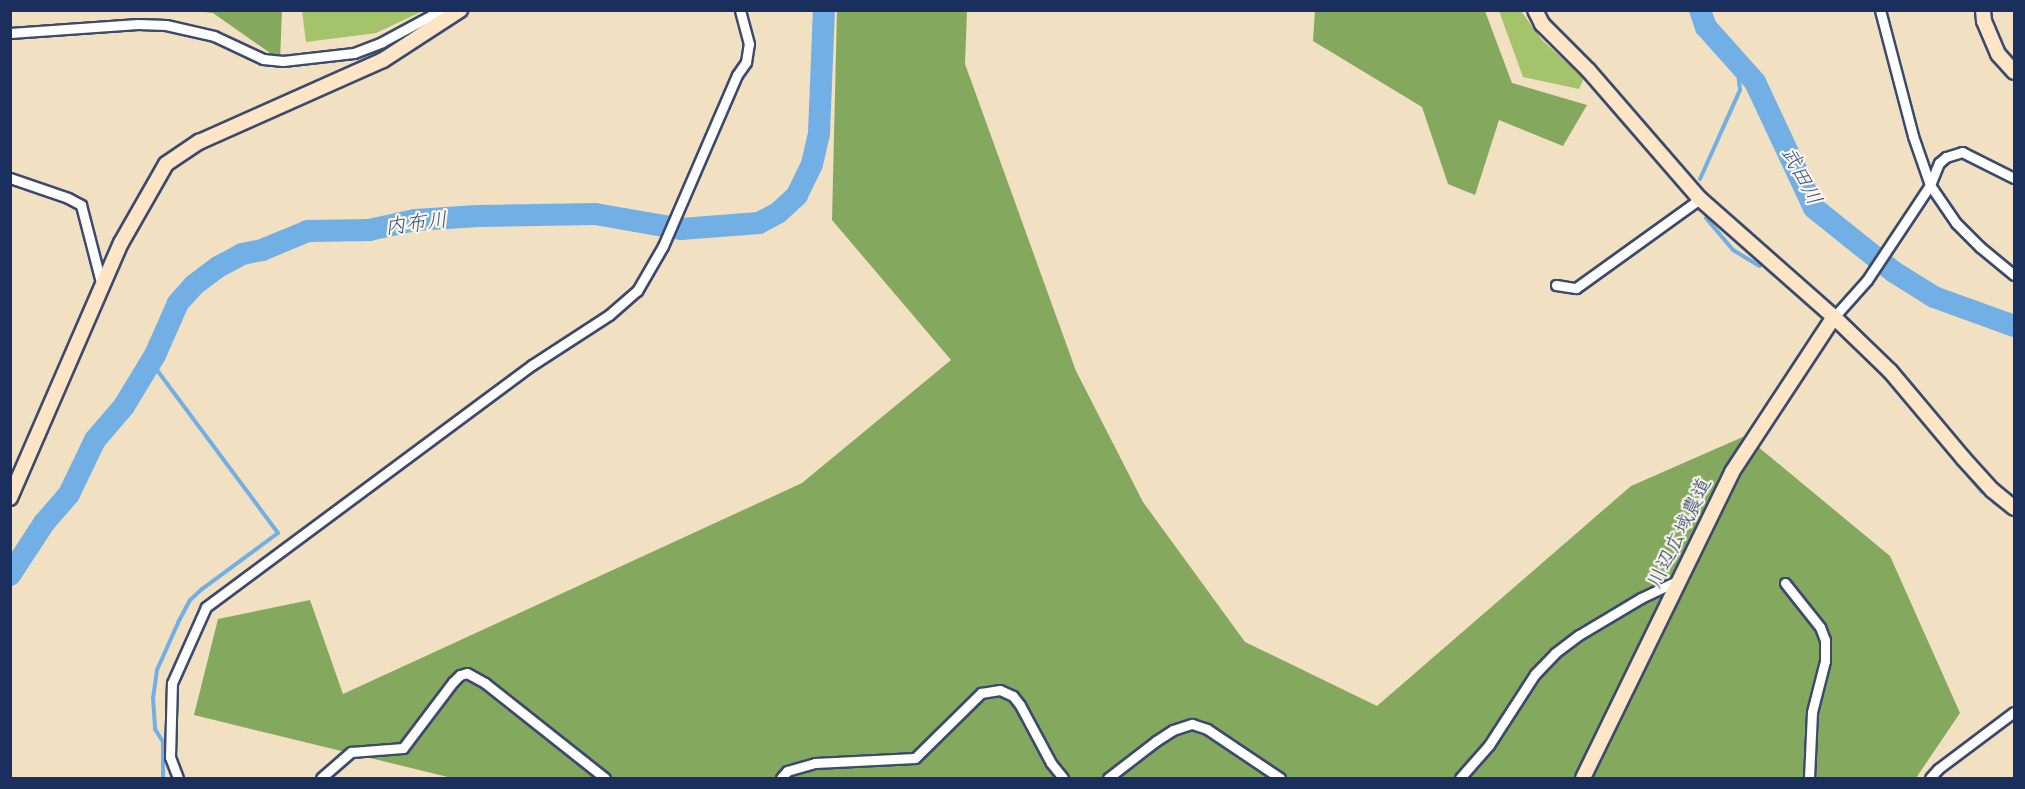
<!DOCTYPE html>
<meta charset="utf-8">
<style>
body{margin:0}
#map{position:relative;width:2025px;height:789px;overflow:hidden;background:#f1e0c1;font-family:"Architects Daughter","Klee One",sans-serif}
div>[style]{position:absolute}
.green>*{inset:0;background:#a5c36a}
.forest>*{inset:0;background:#84a95e}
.stream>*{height:4px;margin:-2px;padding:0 2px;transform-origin:2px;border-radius:2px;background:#72afe4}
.river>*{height:22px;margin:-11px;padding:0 11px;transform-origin:11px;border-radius:11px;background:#72afe4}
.roads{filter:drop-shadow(2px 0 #3b4a6d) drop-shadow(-2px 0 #3b4a6d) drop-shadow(0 2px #3b4a6d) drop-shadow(0 -2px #3b4a6d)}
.street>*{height:9px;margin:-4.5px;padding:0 4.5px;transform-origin:4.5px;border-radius:4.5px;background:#fff}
.secondary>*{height:14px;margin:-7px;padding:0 7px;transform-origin:7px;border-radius:7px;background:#fde5c5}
span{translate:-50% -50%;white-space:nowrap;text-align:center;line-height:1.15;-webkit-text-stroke:4.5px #fbf7ec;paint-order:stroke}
.street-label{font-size:20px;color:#1b2f5e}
.water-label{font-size:21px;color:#355586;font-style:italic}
.frame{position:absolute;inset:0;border:12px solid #1b2f5e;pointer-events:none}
</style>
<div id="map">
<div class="green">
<i style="clip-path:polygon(302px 11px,302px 10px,423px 11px,376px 33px,306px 42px)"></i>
<i style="clip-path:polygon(1499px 11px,1521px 11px,1542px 40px,1584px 78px,1579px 89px,1523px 77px)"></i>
</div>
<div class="forest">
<i style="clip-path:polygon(837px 10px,967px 11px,965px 64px,1076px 371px,1143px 502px,1245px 642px,1377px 706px,1631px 486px,1745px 436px,1890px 556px,1960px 713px,1916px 778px,452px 778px,194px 715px,218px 619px,310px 600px,343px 694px,802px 483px,951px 360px,832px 220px)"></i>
<i style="clip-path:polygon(194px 11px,282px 11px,280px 60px,213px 13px)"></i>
<i style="clip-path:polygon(1315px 11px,1485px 11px,1512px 83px,1587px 105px,1563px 146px,1499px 120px,1475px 195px,1448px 184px,1422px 107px,1313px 41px)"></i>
</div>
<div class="stream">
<i style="left:1700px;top:179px;width:98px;rotate:-65.8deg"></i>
<i style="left:1740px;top:90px;width:29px;rotate:-96deg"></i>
<i style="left:1706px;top:218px;width:42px;rotate:49.8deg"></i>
<i style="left:1733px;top:250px;width:31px;rotate:31deg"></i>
<i style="left:1859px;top:350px;width:58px;rotate:46.4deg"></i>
<i style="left:151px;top:362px;width:213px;rotate:53.4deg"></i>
<i style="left:278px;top:533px;width:94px;rotate:143.6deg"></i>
<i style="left:202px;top:589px;width:16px;rotate:137deg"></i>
<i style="left:190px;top:600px;width:26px;rotate:118deg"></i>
<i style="left:178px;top:623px;width:51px;rotate:114.1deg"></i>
<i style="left:157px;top:670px;width:28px;rotate:98deg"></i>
<i style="left:153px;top:698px;width:31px;rotate:86deg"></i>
<i style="left:155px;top:729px;width:15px;rotate:58deg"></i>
<i style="left:163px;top:742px;width:36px;rotate:90deg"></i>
<i style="left:1927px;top:426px;width:86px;rotate:50.2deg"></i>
<i style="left:1994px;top:502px;width:24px;rotate:35deg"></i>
</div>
<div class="river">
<i style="left:1700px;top:10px;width:18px;rotate:71deg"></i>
<i style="left:1706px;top:27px;width:74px;rotate:48.3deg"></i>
<i style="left:1755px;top:82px;width:139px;rotate:64.9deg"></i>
<i style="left:1814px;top:208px;width:102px;rotate:38.7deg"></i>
<i style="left:1894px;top:272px;width:47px;rotate:32deg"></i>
<i style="left:1934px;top:297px;width:85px;rotate:19.9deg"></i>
<i style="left:10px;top:575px;width:62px;rotate:-56.8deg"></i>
<i style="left:44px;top:523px;width:38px;rotate:-49deg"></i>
<i style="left:69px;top:494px;width:60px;rotate:-64.3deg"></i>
<i style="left:95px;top:440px;width:45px;rotate:-49.5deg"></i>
<i style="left:124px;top:406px;width:60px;rotate:-58.7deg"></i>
<i style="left:155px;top:355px;width:57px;rotate:-66.1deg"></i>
<i style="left:178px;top:303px;width:24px;rotate:-48deg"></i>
<i style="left:194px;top:285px;width:30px;rotate:-37deg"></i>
<i style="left:218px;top:267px;width:27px;rotate:-28deg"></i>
<i style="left:242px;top:254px;width:20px;rotate:-11deg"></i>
<i style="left:262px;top:250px;width:50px;rotate:-22.4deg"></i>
<i style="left:308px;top:231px;width:61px;rotate:-0.9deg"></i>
<i style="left:369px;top:230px;width:47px;rotate:-12.3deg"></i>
<i style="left:415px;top:220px;width:63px;rotate:-3.6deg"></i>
<i style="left:478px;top:216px;width:117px;rotate:-1deg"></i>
<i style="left:595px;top:214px;width:87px;rotate:9.9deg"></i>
<i style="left:681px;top:229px;width:78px;rotate:-4.4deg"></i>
<i style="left:759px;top:223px;width:21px;rotate:-28deg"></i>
<i style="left:778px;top:213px;width:26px;rotate:-43deg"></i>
<i style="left:797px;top:195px;width:34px;rotate:-64deg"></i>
<i style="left:812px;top:164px;width:32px;rotate:-77deg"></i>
<i style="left:819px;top:133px;width:123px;rotate:-87.7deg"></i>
</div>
<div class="roads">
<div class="street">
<i style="left:1880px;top:10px;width:130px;rotate:75.3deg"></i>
<i style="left:1913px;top:136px;width:52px;rotate:70.9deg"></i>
<i style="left:1930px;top:185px;width:46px;rotate:55.6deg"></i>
<i style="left:1956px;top:223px;width:34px;rotate:45deg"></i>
<i style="left:1980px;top:247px;width:44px;rotate:39.5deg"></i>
<i style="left:10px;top:33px;width:128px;rotate:-4deg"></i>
<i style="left:138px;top:24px;width:28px;rotate:2deg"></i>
<i style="left:166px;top:25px;width:49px;rotate:12.9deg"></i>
<i style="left:214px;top:36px;width:54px;rotate:25.1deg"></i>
<i style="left:263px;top:59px;width:20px;rotate:6deg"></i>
<i style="left:283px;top:61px;width:71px;rotate:-6.4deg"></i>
<i style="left:354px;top:53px;width:30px;rotate:-21deg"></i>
<i style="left:382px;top:42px;width:59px;rotate:-28.3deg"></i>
<i style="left:434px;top:14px;width:19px;rotate:-6deg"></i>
<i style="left:10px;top:178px;width:61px;rotate:19deg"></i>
<i style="left:68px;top:198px;width:15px;rotate:28deg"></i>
<i style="left:81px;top:205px;width:84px;rotate:75.5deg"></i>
<i style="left:1556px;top:285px;width:20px;rotate:9deg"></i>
<i style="left:1576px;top:288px;width:153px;rotate:-35.7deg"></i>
<i style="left:1834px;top:317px;width:50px;rotate:-48.3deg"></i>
<i style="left:1867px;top:280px;width:114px;rotate:-56.4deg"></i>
<i style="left:1930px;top:185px;width:24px;rotate:-68deg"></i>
<i style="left:1939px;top:163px;width:9px;rotate:-41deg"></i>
<i style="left:1946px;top:157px;width:17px;rotate:-17deg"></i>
<i style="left:1962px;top:152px;width:58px;rotate:26.6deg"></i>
<i style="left:1785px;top:583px;width:56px;rotate:51.5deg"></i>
<i style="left:1820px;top:627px;width:14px;rotate:69deg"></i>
<i style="left:1825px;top:640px;width:21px;rotate:90deg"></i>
<i style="left:1825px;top:661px;width:53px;rotate:104.3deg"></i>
<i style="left:1812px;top:712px;width:66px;rotate:92.6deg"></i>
<i style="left:178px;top:778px;width:22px;rotate:-111deg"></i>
<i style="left:170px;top:757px;width:74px;rotate:-88.5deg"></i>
<i style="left:172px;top:683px;width:83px;rotate:-65.9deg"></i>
<i style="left:206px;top:607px;width:406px;rotate:-36.6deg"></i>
<i style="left:532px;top:365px;width:92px;rotate:-33deg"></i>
<i style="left:609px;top:315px;width:37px;rotate:-41deg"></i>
<i style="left:637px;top:291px;width:52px;rotate:-60deg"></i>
<i style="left:663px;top:246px;width:186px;rotate:-66.6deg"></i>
<i style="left:737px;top:75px;width:16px;rotate:-55deg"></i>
<i style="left:746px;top:62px;width:18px;rotate:-81deg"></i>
<i style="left:749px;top:44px;width:35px;rotate:-105deg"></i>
<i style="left:321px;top:778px;width:40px;rotate:-41deg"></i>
<i style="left:351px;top:752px;width:52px;rotate:-4.4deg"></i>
<i style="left:403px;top:748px;width:83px;rotate:-52.9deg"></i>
<i style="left:453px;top:682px;width:10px;rotate:-45deg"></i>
<i style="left:460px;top:675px;width:7px;rotate:-16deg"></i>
<i style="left:467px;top:673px;width:21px;rotate:29deg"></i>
<i style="left:485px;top:683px;width:153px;rotate:38.4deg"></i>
<i style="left:781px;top:778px;width:9px;rotate:-49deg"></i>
<i style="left:787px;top:771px;width:29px;rotate:-16deg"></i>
<i style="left:815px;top:763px;width:100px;rotate:-2.9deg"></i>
<i style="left:915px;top:758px;width:93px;rotate:-44.6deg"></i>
<i style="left:981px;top:693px;width:19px;rotate:-9deg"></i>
<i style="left:1000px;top:690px;width:14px;rotate:25deg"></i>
<i style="left:1013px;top:696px;width:11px;rotate:52deg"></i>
<i style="left:1020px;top:705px;width:66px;rotate:61.9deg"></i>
<i style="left:1051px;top:763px;width:19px;rotate:51deg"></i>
<i style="left:1108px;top:778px;width:61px;rotate:-37.6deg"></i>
<i style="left:1156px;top:741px;width:20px;rotate:-33deg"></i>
<i style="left:1173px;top:730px;width:20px;rotate:-18deg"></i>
<i style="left:1192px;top:724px;width:16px;rotate:18deg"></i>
<i style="left:1207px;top:729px;width:88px;rotate:33.9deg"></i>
<i style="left:1460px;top:778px;width:44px;rotate:-48.7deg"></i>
<i style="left:1489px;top:745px;width:85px;rotate:-57.1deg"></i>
<i style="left:1535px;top:674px;width:29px;rotate:-46deg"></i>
<i style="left:1555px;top:653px;width:30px;rotate:-37deg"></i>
<i style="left:1579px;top:635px;width:72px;rotate:-30.8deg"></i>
<i style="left:1641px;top:598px;width:42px;rotate:-25.3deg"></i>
<i style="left:1930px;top:778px;width:12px;rotate:-48deg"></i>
<i style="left:1938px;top:769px;width:95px;rotate:-36.9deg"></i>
</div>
<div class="secondary">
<i style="left:1535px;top:10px;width:16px;rotate:63deg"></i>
<i style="left:1542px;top:24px;width:66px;rotate:45deg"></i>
<i style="left:1589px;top:71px;width:169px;rotate:49.1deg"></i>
<i style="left:1700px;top:199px;width:179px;rotate:41.4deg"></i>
<i style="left:1834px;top:317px;width:78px;rotate:44deg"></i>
<i style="left:1890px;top:371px;width:114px;rotate:50deg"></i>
<i style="left:1963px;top:458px;width:43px;rotate:47.8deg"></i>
<i style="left:1992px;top:490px;width:28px;rotate:39deg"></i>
<i style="left:1983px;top:10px;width:11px;rotate:85deg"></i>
<i style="left:1984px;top:21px;width:36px;rotate:67deg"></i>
<i style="left:1998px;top:54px;width:24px;rotate:48deg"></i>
<i style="left:10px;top:498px;width:278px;rotate:-66.5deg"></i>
<i style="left:121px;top:243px;width:91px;rotate:-60.3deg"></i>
<i style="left:166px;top:164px;width:40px;rotate:-34deg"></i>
<i style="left:199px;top:142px;width:201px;rotate:-24deg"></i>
<i style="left:383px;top:60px;width:92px;rotate:-33deg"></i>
<i style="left:1583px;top:778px;width:340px;rotate:-64deg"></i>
<i style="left:1732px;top:472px;width:186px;rotate:-56.7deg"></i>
</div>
</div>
<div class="street-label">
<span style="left:1680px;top:533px;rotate:-64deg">川辺広域農道</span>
</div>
<div class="water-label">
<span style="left:1801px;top:176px;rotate:62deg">武田川</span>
<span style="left:416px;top:224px;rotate:-7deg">内布川</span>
</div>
<div class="frame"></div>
</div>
